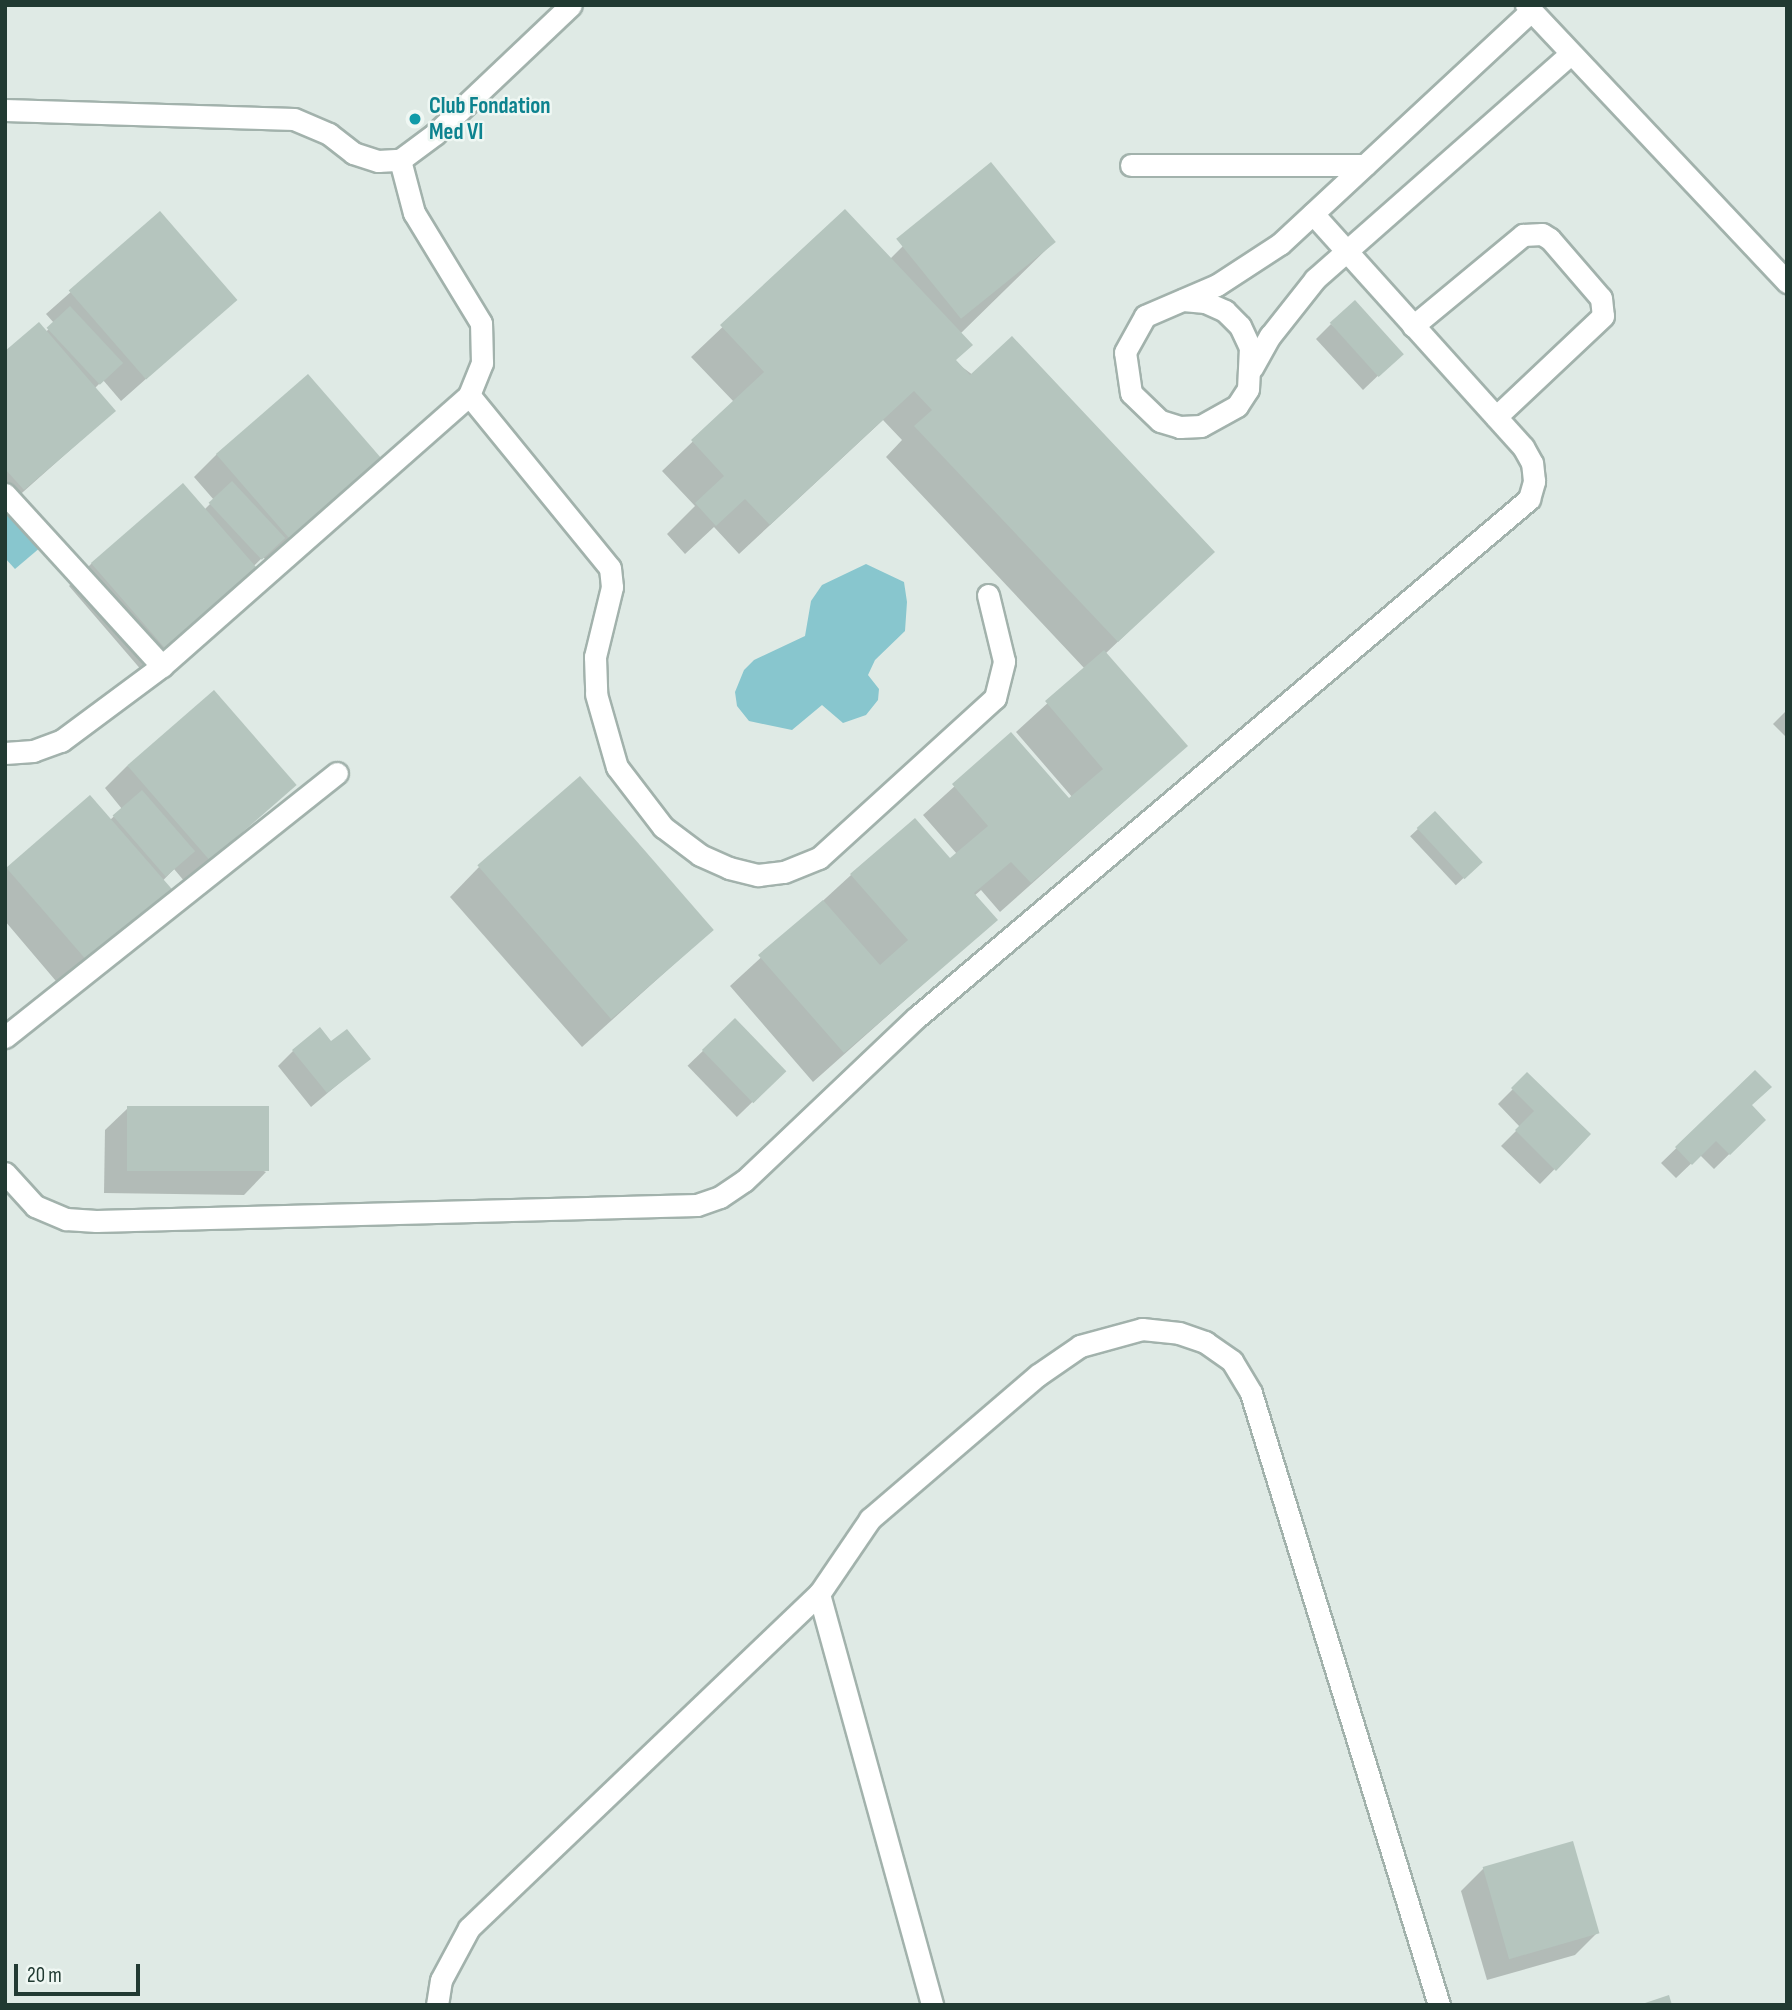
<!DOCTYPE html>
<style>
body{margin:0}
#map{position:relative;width:1792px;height:2010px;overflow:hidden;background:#dfeae5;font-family:"Sofia Sans Condensed",sans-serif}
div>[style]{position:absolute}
.water>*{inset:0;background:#88c6ce}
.shadow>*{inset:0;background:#0003;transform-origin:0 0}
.building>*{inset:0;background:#b5c5be;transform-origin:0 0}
.roads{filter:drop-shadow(2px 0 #a2b2ac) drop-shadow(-2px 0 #a2b2ac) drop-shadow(0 2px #a2b2ac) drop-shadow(0 -2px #a2b2ac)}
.minor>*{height:21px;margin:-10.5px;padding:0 10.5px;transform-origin:10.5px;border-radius:10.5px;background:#fff}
.dots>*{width:19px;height:19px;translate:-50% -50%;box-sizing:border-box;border:4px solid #eff7f3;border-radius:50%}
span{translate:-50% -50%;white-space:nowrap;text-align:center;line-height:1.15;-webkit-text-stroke:5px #eff7f3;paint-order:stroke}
.culture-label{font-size:23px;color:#0d838f;font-weight:700}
.left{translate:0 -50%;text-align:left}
.frame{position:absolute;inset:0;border:7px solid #213a32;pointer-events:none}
.scale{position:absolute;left:14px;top:1964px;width:126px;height:32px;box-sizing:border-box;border:4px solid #213a32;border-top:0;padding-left:9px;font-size:21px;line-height:24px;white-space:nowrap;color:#213a32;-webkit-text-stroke:5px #eff7f3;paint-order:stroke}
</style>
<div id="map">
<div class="water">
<i style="clip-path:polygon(5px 506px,48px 541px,15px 569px,5px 558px)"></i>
<i style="clip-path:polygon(866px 564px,904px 582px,907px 602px,905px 631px,875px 660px,868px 675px,879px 689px,878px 700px,866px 715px,843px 723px,822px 705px,792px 730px,749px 721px,737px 706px,735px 692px,744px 670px,754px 660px,805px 636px,811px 601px,822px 585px)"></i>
</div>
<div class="shadow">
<i style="clip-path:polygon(845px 211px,890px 259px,903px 246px,1054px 242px,960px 334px,954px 361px,1212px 552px,1105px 654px,1186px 746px,1000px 912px,981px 890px,974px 896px,995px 920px,813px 1082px,730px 986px,851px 875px,950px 861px,957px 854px,923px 815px,1011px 735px,1069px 801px,1073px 798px,1016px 732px,1085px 669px,886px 457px,902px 440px,883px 420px,739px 554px,714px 527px,685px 554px,667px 534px,695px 506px,662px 471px,734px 402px,691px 357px)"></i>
<i style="clip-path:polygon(160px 213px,235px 300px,121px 401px,103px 380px,94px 389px,114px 411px,5px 508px,5px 354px,46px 332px,54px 323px,46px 314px)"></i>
<i style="clip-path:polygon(1331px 324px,1386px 368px,1363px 390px,1316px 339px)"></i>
<i style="clip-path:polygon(217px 454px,383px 463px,269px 563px,263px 557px,143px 672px,69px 586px,92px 563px,204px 510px,214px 500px,194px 477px)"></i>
<i style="clip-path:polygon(1787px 710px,1787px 738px,1773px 724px)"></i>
<i style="clip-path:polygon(127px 766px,293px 786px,185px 882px,174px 869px,61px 987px,5px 921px,5px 870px,90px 798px,110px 820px,122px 809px,105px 788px)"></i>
<i style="left:1435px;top:813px;width:67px;height:34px;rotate:47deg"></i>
<i style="clip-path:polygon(479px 867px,713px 929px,582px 1047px,450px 897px)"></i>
<i style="left:735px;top:1020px;width:71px;height:66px;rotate:46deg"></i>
<i style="clip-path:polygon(331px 1044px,368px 1059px,311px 1107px,278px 1066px,293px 1051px)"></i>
<i style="clip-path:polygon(1755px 1072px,1750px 1106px,1764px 1120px,1714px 1169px,1700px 1155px,1676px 1178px,1661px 1163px)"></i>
<i style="clip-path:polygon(1527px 1075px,1589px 1134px,1540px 1184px,1501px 1146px,1520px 1127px,1498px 1104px)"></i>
<i style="clip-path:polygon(128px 1108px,266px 1172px,244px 1195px,104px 1193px,105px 1130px)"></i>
<i style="clip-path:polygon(1484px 1868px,1598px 1932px,1575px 1955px,1487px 1980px,1461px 1891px)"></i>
</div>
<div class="building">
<i style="left:991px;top:162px;width:103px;height:122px;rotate:51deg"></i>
<i style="clip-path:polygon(845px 209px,973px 345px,956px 360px,970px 375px,1012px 336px,1215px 552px,1118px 642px,914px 426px,932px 410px,914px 391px,770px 525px,745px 499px,716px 526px,695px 503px,724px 476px,691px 440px,764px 372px,720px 325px)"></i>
<i style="left:160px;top:211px;width:118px;height:121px;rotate:49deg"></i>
<i style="left:1355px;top:300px;width:73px;height:34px;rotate:48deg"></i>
<i style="left:70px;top:306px;width:78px;height:32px;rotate:47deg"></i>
<i style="clip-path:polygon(39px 322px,116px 411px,24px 490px,5px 469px,5px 351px)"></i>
<i style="left:308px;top:374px;width:118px;height:122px;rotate:49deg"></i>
<i style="left:232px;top:481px;width:78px;height:32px;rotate:47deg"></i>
<i style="left:183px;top:483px;width:118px;height:122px;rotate:49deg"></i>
<i style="clip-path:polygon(1104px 650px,1188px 746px,1031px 883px,1011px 862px,974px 893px,998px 920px,844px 1053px,758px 955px,823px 900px,880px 965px,908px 940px,850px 874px,915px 818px,950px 858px,988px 826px,952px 784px,1011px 732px,1069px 798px,1103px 769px,1045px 701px)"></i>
<i style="left:214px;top:690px;width:126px;height:115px;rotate:49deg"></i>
<i style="left:580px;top:776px;width:204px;height:136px;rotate:49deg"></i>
<i style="left:142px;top:790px;width:81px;height:39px;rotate:49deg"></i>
<i style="left:90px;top:795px;width:127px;height:111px;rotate:49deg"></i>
<i style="left:1435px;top:811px;width:70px;height:25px;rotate:47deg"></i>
<i style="left:735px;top:1018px;width:74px;height:46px;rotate:46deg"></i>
<i style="clip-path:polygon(320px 1027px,331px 1041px,347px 1029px,371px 1059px,327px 1093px,292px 1050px)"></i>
<i style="clip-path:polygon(1755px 1070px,1772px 1087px,1752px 1105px,1766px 1120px,1730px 1155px,1716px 1141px,1692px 1165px,1675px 1147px)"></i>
<i style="clip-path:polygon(1527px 1072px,1591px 1134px,1556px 1171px,1515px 1130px,1534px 1111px,1511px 1088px)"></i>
<i style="left:127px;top:1106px;width:142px;height:65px"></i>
<i style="left:1573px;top:1841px;width:96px;height:94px;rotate:74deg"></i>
<i style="clip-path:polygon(1669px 1995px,1672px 2005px,1642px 2005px,1642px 2004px)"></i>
</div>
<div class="roads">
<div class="minor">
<i style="left:1526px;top:5px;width:381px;rotate:46.7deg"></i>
<i style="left:5px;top:110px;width:289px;rotate:1.8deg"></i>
<i style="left:294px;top:119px;width:38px;rotate:23deg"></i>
<i style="left:329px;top:134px;width:31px;rotate:38deg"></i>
<i style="left:353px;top:153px;width:26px;rotate:18deg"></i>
<i style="left:378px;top:161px;width:22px;rotate:-3deg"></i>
<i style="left:400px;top:160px;width:44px;rotate:-36.6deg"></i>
<i style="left:435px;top:134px;width:187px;rotate:-43.5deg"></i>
<i style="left:1131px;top:165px;width:234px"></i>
<i style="left:1183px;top:300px;width:22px;rotate:5deg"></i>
<i style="left:1205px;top:302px;width:22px;rotate:24deg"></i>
<i style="left:1225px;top:311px;width:21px;rotate:45deg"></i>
<i style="left:1240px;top:326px;width:23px;rotate:65deg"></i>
<i style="left:1250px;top:347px;width:42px;rotate:92.7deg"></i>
<i style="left:1248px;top:389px;width:20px;rotate:123deg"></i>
<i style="left:1237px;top:406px;width:41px;rotate:150.9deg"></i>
<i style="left:1201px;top:426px;width:21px;rotate:177deg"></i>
<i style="left:1180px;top:427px;width:21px;rotate:-163deg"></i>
<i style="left:1160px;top:421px;width:40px;rotate:-136deg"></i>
<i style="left:1131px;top:393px;width:41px;rotate:-98.3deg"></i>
<i style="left:1125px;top:352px;width:41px;rotate:-60.9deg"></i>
<i style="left:1145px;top:316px;width:78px;rotate:-23.3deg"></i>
<i style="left:1217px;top:285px;width:75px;rotate:-33.1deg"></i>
<i style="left:1280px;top:244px;width:342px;rotate:-42.9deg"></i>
<i style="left:1413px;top:326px;width:143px;rotate:-39.6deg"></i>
<i style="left:1523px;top:235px;width:19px;rotate:-3deg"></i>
<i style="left:1542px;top:234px;width:9px;rotate:32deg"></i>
<i style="left:1550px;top:239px;width:78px;rotate:49.2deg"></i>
<i style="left:1601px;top:298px;width:18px;rotate:84deg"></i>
<i style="left:1603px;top:316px;width:147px;rotate:136.7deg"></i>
<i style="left:1252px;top:368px;width:37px;rotate:-61deg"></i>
<i style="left:1270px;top:336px;width:73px;rotate:-51.7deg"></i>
<i style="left:1315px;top:279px;width:341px;rotate:-41.4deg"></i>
<i style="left:469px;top:395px;width:223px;rotate:50.8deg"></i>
<i style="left:610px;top:568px;width:19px;rotate:84deg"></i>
<i style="left:612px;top:587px;width:72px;rotate:103.7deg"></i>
<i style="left:595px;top:657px;width:37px;rotate:88deg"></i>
<i style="left:596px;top:694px;width:76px;rotate:74deg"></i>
<i style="left:617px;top:767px;width:76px;rotate:52.5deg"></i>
<i style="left:663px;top:827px;width:46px;rotate:37.1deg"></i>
<i style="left:700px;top:855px;width:32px;rotate:24deg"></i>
<i style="left:729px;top:868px;width:30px;rotate:14deg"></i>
<i style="left:758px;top:875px;width:26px;rotate:-7deg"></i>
<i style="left:784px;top:872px;width:38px;rotate:-22deg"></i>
<i style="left:819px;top:858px;width:238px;rotate:-42.3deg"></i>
<i style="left:995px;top:698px;width:38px;rotate:-76deg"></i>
<i style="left:1004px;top:661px;width:68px;rotate:-103.6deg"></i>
<i style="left:5px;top:494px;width:233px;rotate:47.6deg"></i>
<i style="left:5px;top:753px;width:28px;rotate:-4deg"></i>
<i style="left:33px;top:751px;width:30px;rotate:-20deg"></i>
<i style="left:61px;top:741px;width:126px;rotate:-36.6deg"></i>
<i style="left:162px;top:666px;width:409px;rotate:-41.4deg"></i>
<i style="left:469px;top:395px;width:35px;rotate:-68deg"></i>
<i style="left:482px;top:363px;width:40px;rotate:-91.4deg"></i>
<i style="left:481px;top:323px;width:129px;rotate:-121.3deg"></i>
<i style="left:414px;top:213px;width:55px;rotate:-104.8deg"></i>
<i style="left:5px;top:1037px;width:424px;rotate:-38.5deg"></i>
<i style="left:5px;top:1173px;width:45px;rotate:47.7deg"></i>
<i style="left:35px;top:1206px;width:34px;rotate:23deg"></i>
<i style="left:66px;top:1219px;width:30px;rotate:4deg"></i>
<i style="left:96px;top:1221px;width:601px;rotate:-1.52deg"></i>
<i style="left:697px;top:1205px;width:24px;rotate:-19deg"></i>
<i style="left:720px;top:1197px;width:29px;rotate:-34deg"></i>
<i style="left:744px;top:1181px;width:238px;rotate:-43.5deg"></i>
<i style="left:917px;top:1017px;width:802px;rotate:-40.24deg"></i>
<i style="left:1529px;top:499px;width:19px;rotate:-74deg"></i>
<i style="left:1534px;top:481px;width:18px;rotate:-96deg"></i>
<i style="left:1532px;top:463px;width:18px;rotate:-119deg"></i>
<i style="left:1523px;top:447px;width:314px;rotate:-132deg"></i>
<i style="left:819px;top:1594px;width:426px;rotate:74.6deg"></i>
<i style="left:437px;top:2005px;width:25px;rotate:-81deg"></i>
<i style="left:441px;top:1980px;width:59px;rotate:-61.7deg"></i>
<i style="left:469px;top:1928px;width:484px;rotate:-43.7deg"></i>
<i style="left:819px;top:1594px;width:91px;rotate:-55.8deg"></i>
<i style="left:870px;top:1519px;width:221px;rotate:-40.6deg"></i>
<i style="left:1038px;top:1375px;width:51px;rotate:-34.6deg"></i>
<i style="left:1080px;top:1346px;width:64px;rotate:-15.3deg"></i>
<i style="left:1142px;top:1329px;width:37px;rotate:6deg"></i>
<i style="left:1179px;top:1333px;width:28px;rotate:19deg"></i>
<i style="left:1205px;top:1342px;width:33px;rotate:35deg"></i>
<i style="left:1232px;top:1361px;width:37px;rotate:59deg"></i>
<i style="left:1251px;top:1393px;width:640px;rotate:72.92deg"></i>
</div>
</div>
<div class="dots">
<i style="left:415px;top:119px;background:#0f9aa8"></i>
</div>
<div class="culture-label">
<span class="left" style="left:429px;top:119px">Club Fondation<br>Med VI</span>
</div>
<div class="frame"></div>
<div class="scale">20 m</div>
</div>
